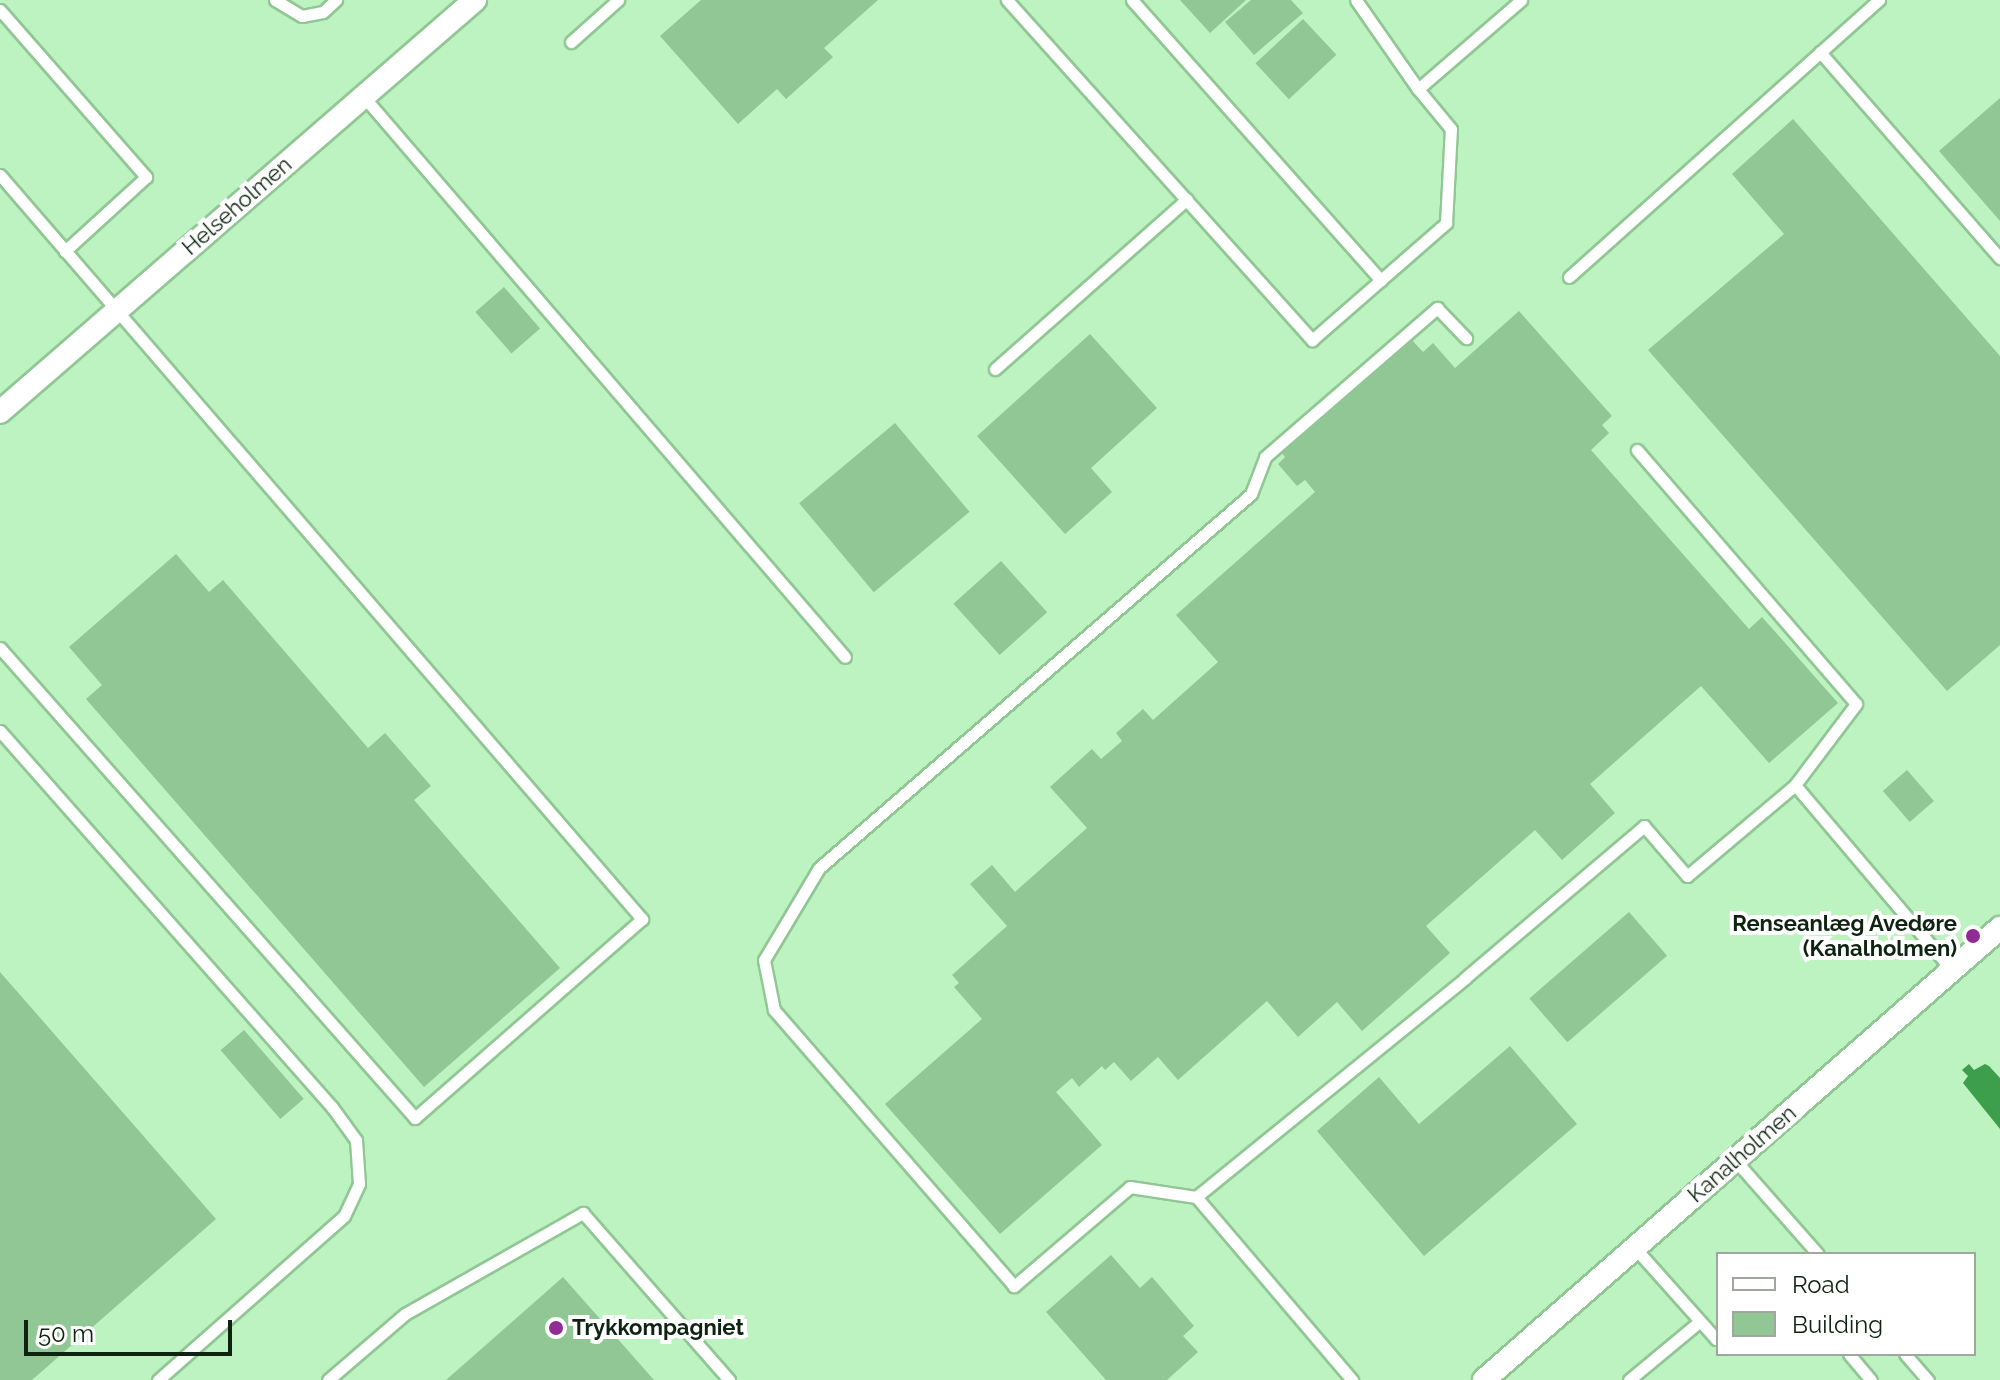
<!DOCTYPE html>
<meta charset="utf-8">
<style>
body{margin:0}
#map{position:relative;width:2000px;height:1380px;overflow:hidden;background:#bdf3c0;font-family:Raleway,sans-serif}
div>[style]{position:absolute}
.water>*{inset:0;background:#3d9e4c}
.building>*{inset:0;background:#91c695;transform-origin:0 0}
.roads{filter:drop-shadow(2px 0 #91c695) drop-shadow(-2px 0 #91c695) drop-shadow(0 2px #91c695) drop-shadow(0 -2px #91c695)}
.service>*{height:11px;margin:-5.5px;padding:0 5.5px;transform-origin:5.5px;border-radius:5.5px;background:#fff}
.minor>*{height:22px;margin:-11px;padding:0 11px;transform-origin:11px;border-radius:11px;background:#fff}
.dots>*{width:22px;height:22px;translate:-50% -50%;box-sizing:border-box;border:4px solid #fff;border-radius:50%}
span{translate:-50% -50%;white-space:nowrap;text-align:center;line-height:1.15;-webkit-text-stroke:8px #fff;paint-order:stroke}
.street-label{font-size:22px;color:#0e2310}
.poi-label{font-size:22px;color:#0e2310;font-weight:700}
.right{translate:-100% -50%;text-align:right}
.left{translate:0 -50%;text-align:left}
.legend{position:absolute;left:1716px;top:1252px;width:260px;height:104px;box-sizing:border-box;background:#fff;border:2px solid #9fa79f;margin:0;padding:10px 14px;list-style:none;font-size:24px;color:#0e2310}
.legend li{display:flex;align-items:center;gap:16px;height:40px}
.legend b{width:40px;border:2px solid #9fa79f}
.scale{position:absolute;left:24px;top:1320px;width:208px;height:36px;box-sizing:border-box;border:4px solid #0e2310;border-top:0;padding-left:10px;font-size:24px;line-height:28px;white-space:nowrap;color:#0e2310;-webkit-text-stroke:6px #fff;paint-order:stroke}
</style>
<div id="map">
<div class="water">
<i style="clip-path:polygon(1969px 1064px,1974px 1070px,1985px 1064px,1989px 1066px,2000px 1078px,2000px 1129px,1963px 1083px,1968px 1076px,1962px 1070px)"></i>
</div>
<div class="building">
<i style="clip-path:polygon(701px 0,878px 0,824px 48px,833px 57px,786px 99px,777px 89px,738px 124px,660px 36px)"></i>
<i style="clip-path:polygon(1180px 0,1246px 0,1210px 33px)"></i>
<i style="clip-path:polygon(1251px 0,1291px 0,1303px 13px,1254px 55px,1225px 22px)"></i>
<i style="left:1303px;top:19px;width:49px;height:65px;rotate:47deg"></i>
<i style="clip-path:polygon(2000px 98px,2000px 221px,1939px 151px)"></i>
<i style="clip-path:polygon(1793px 119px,2000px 356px,2000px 645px,1947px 691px,1648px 350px,1784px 234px,1732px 174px)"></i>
<i style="left:504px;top:287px;width:55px;height:38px;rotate:49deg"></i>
<i style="clip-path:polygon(1519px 311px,1612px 416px,1602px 425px,1609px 433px,1591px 450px,1749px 629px,1762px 617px,1838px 703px,1769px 763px,1701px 686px,1590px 784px,1615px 813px,1562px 860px,1535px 830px,1426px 926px,1450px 953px,1362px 1031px,1337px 1002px,1298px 1037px,1267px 1001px,1178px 1080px,1158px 1057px,1131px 1081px,1114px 1062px,1105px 1070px,1102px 1066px,1079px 1087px,1072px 1078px,1056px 1092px,1102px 1145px,1000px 1234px,885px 1104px,982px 1019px,954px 987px,959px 983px,952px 975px,1007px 926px,970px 884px,992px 865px,1015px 892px,1087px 828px,1050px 787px,1092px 749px,1101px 759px,1122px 741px,1116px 733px,1143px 709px,1153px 720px,1218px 662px,1176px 615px,1315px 492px,1305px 480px,1297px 486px,1278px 464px,1285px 457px,1281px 452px,1410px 338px,1423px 352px,1433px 343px,1455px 368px)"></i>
<i style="clip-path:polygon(1090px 334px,1157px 408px,1091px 468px,1112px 492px,1065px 534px,977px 436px)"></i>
<i style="left:895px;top:423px;width:116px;height:125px;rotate:50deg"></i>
<i style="clip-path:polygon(176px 554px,209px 592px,223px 580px,368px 748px,385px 733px,431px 786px,414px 800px,560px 968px,424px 1087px,86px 699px,102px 685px,69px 647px)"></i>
<i style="left:1001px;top:561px;width:69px;height:64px;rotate:48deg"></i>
<i style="left:1907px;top:770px;width:41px;height:32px;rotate:49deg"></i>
<i style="left:1629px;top:912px;width:58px;height:132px;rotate:49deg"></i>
<i style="clip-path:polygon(0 972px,216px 1219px,32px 1380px,0 1380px)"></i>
<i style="left:244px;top:1030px;width:91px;height:31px;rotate:49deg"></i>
<i style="clip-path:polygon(1510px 1046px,1577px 1124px,1424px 1256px,1317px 1131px,1379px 1077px,1419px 1124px)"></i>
<i style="clip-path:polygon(1111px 1255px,1140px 1288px,1152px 1277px,1194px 1326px,1183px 1336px,1198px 1352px,1167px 1380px,1106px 1380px,1046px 1312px)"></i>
<i style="clip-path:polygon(563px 1277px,654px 1380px,446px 1380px)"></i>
</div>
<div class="roads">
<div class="service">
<i style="left:275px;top:0;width:31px;rotate:31deg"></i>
<i style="left:302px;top:16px;width:21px;rotate:-11deg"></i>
<i style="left:323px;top:12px;width:18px;rotate:-43deg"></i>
<i style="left:1007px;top:0;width:457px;rotate:48.1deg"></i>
<i style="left:1312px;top:340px;width:178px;rotate:-41.1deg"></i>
<i style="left:1446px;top:223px;width:94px;rotate:-87deg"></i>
<i style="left:1451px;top:129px;width:52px;rotate:-129.5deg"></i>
<i style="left:1418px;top:89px;width:108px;rotate:-124.9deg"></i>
<i style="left:1132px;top:0;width:375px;rotate:48.4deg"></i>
<i style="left:0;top:10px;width:222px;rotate:48.8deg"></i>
<i style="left:146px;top:177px;width:110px;rotate:137.6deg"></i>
<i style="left:571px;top:42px;width:63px;rotate:-41.8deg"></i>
<i style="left:1820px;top:52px;width:274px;rotate:48.9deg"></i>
<i style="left:1418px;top:89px;width:136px;rotate:-40.8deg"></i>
<i style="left:364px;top:97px;width:738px;rotate:49.34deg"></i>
<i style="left:0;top:175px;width:983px;rotate:49.21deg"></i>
<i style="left:642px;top:919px;width:302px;rotate:138.8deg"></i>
<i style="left:415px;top:1118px;width:627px;rotate:-131.44deg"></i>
<i style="left:1569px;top:277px;width:416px;rotate:-41.8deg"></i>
<i style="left:995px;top:369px;width:256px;rotate:-41.5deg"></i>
<i style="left:1637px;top:450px;width:335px;rotate:49.2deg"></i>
<i style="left:1856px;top:704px;width:101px;rotate:127deg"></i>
<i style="left:0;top:731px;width:502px;rotate:48.56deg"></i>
<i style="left:332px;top:1107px;width:41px;rotate:54deg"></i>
<i style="left:356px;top:1140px;width:44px;rotate:86.1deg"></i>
<i style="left:359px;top:1184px;width:35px;rotate:115deg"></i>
<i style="left:344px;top:1216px;width:248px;rotate:138.6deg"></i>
<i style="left:1735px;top:1160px;width:125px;rotate:48.6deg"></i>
<i style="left:1196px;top:1197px;width:67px;rotate:-171.4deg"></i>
<i style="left:1130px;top:1187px;width:153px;rotate:139.5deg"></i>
<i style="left:1014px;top:1286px;width:366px;rotate:-131deg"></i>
<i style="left:774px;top:1010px;width:51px;rotate:-101.3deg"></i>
<i style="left:764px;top:960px;width:107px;rotate:-59.1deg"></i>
<i style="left:819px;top:868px;width:571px;rotate:-40.88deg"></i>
<i style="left:1251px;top:494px;width:40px;rotate:-69deg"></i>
<i style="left:1265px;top:457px;width:228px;rotate:-40.9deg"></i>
<i style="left:1437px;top:308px;width:42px;rotate:46deg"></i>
<i style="left:1635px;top:1248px;width:122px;rotate:48.3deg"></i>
<i style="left:1716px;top:1339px;width:3px;rotate:-45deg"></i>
<i style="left:1849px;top:1354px;width:34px;rotate:50deg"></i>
<i style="left:1905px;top:1354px;width:35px;rotate:49deg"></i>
<i style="left:328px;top:1380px;width:101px;rotate:-40.6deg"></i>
<i style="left:405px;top:1314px;width:205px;rotate:-29.6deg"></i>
<i style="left:583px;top:1213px;width:222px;rotate:48.8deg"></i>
<i style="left:1352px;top:1380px;width:240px;rotate:-130.4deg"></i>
<i style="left:1196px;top:1197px;width:347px;rotate:-39.1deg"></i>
<i style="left:1465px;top:978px;width:235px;rotate:-40.3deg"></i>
<i style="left:1644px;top:826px;width:66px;rotate:49.3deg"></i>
<i style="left:1687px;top:876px;width:141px;rotate:-40.1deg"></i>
<i style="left:1795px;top:785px;width:243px;rotate:49.7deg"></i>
<i style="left:1629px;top:1380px;width:92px;rotate:-39.7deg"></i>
</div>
<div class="minor">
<i style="left:0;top:412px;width:629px;rotate:-40.94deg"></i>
<i style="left:1484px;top:1380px;width:686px;rotate:-41.22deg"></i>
</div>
</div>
<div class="dots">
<i style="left:1973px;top:936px;background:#902c93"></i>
<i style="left:556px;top:1328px;background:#902c93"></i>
</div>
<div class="street-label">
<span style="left:237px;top:206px;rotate:-41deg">Helseholmen</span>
<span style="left:1742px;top:1154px;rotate:-41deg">Kanalholmen</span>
</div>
<div class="poi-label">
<span class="right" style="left:1957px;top:936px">Renseanlæg Avedøre<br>(Kanalholmen)</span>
<span class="left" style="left:572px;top:1328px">Trykkompagniet</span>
</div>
<ul class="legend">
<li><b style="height:10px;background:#fff"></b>Road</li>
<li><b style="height:22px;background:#91c695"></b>Building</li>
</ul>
<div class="scale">50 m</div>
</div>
